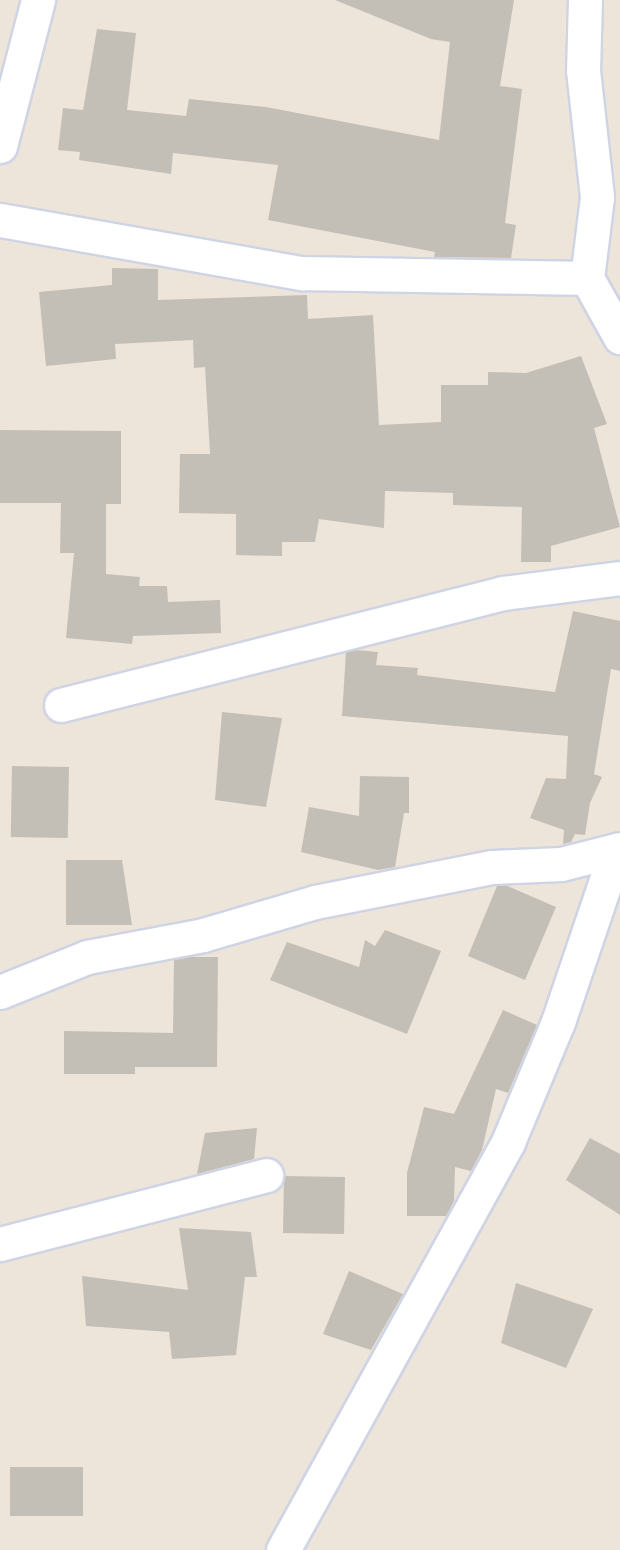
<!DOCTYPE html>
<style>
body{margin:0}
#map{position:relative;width:620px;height:1550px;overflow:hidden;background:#ede4da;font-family:"Open Sans",sans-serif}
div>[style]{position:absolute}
.building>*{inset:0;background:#c4bfb6;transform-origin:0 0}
.roads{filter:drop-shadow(2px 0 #cfd4e4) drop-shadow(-2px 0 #cfd4e4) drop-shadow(0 2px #cfd4e4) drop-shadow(0 -2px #cfd4e4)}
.minor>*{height:33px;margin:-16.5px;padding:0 16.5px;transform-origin:16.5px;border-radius:16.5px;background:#fff}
span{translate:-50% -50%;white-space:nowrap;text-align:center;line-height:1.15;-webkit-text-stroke:6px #fff;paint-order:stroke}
</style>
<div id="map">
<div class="building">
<i style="clip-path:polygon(335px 0,514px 0,500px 86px,522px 89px,505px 223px,516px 225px,511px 258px,434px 257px,435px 252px,268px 220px,278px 165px,173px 153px,171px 174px,79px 160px,80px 152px,58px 150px,63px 108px,83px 110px,97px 29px,136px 33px,127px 110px,186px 116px,189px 99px,266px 107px,439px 140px,450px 42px,431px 39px)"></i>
<i style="clip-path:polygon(112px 268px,158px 269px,158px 300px,307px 295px,308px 319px,373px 315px,379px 425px,441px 422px,441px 385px,488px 385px,488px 372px,526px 373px,581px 356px,607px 424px,594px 428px,620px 527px,551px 546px,551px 562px,521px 562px,522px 507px,453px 505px,453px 493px,385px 491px,384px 528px,319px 519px,315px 542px,282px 542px,282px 556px,236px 555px,236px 514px,179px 513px,180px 454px,210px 454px,205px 367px,194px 368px,193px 340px,115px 344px,116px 359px,46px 366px,39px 292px,112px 285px)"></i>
<i style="clip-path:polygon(0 430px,121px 431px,121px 504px,106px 504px,106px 574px,140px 577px,139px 586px,167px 586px,168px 602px,220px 600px,221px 633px,133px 636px,132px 644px,66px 638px,74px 553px,60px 553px,61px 503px,0 503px)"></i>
<i style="clip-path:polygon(573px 611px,620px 621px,620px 671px,611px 669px,594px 774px,602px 777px,590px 803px,585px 835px,575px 834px,571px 842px,563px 844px,564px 830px,530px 818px,546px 778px,566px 779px,568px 736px,342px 716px,346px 652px,355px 650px,378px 652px,376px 665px,418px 668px,417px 675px,555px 692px)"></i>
<i style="clip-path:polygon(222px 712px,282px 718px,266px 807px,215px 800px)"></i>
<i style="left:12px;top:766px;width:57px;height:71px;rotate:1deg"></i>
<i style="clip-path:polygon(360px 776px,409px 777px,409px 813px,404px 813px,395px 867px,378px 870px,301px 852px,309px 807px,359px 816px)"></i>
<i style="clip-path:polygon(66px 860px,122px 860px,132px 925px,66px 925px)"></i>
<i style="clip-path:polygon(505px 885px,556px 907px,525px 980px,468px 956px,497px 886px)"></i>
<i style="clip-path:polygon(385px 930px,441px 951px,407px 1034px,270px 980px,287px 942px,359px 967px,365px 940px,375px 946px)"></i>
<i style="clip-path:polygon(190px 957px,218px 957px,217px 1067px,135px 1067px,135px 1074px,64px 1074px,64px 1031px,173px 1033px,174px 960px)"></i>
<i style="clip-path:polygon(503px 1010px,537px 1025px,508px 1093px,496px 1089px,482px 1150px,471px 1171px,455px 1167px,454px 1201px,446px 1216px,407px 1216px,407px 1173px,424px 1107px,454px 1114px)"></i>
<i style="clip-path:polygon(257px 1128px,254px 1159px,197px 1174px,205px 1133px)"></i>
<i style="clip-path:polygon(590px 1138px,620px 1154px,620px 1215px,566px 1180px)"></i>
<i style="left:284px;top:1176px;width:61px;height:57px;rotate:1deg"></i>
<i style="clip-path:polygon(179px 1228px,251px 1232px,257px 1277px,245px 1277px,236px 1355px,172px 1359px,169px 1332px,86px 1326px,82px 1276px,188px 1290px)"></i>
<i style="clip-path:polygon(349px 1271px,403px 1294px,371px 1350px,323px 1334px)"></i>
<i style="clip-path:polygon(516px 1283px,593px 1309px,566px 1368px,501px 1343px)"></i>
<i style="left:10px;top:1467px;width:73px;height:49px"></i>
</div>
<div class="roads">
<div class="minor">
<i style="left:585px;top:0;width:70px;rotate:91.6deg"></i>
<i style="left:583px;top:70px;width:128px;rotate:83.7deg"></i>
<i style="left:597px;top:197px;width:82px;rotate:97deg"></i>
<i style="left:587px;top:278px;width:68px;rotate:60.8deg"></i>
<i style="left:0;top:146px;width:151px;rotate:-75.4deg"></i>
<i style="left:0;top:220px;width:307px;rotate:10deg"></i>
<i style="left:302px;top:273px;width:285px;rotate:1deg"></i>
<i style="left:61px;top:705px;width:456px;rotate:-14.2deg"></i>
<i style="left:503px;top:593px;width:118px;rotate:-7.3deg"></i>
<i style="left:0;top:992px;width:94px;rotate:-21.9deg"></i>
<i style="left:87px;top:957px;width:118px;rotate:-10.7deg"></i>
<i style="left:203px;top:935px;width:117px;rotate:-16.4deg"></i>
<i style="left:315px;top:902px;width:180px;rotate:-11.2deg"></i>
<i style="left:492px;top:867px;width:69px;rotate:-2.5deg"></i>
<i style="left:561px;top:864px;width:61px;rotate:-14.3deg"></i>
<i style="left:0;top:1244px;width:275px;rotate:-14.5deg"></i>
<i style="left:283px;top:1550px;width:466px;rotate:-61.1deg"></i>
<i style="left:508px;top:1142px;width:130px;rotate:-67.4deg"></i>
<i style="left:558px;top:1022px;width:181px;rotate:-71.3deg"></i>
</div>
</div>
</div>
